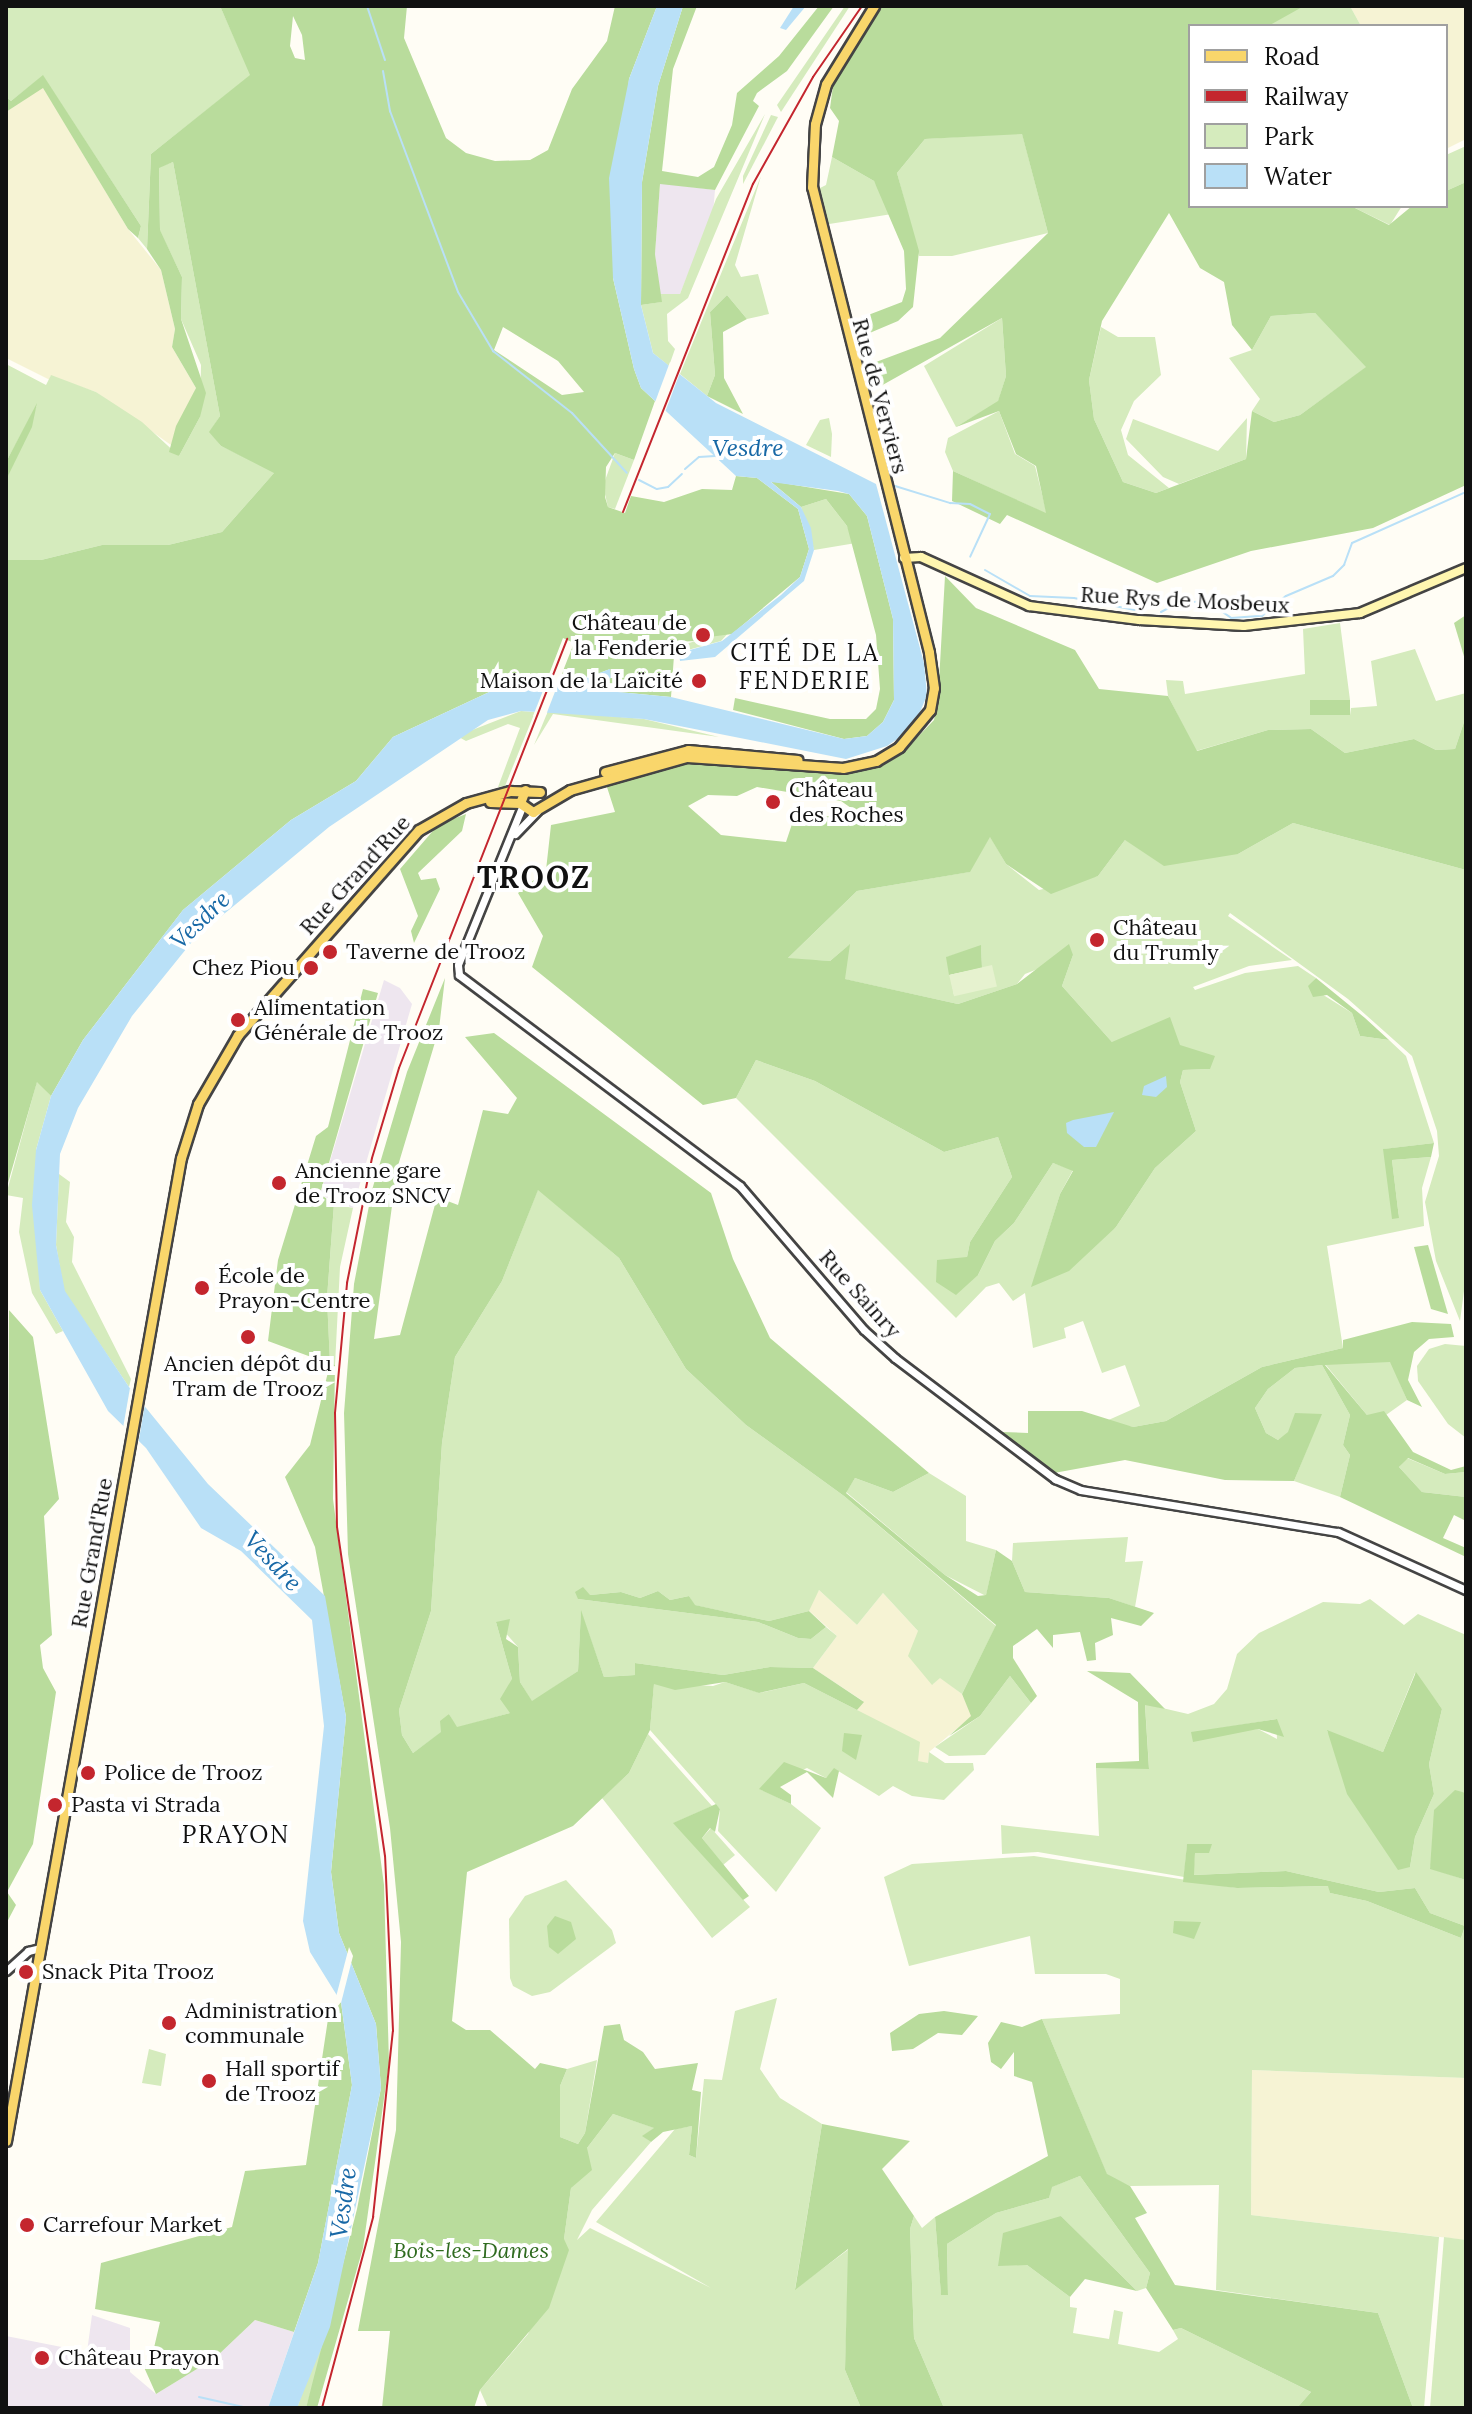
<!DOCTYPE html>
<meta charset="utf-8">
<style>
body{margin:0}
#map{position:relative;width:1472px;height:2414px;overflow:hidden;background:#fffdf5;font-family:Lora,serif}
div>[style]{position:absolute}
.industrial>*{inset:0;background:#eee6ef}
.farmland>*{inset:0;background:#f6f3d4}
.green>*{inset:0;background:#d5ebbd}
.forest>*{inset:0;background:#b9dc9c;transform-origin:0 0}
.pitch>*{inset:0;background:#e6f2cf;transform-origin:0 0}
.water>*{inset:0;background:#b9e0f7}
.pier>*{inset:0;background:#fffdf5}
.stream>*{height:2px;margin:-1px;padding:0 1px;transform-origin:1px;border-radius:1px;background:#b9e0f7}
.roads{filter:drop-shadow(2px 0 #444) drop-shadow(-2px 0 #444) drop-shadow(0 2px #444) drop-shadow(0 -2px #444)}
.tertiary>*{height:7px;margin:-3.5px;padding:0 3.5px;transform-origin:3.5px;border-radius:3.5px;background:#fff}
.secondary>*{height:8px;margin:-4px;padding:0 4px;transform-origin:4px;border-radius:4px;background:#fff6b0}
.primary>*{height:9px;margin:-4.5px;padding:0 4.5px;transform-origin:4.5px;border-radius:4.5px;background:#f9d66b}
.rail>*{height:2px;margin:-1px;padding:0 1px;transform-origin:1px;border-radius:1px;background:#c4262e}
.dots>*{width:22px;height:22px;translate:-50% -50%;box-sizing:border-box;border:4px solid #fff;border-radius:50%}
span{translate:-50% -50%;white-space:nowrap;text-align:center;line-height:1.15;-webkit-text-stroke:8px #fff;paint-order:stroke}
.street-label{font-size:22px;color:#111}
.poi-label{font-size:22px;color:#111}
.right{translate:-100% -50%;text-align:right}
.left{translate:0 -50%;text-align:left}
.park-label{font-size:22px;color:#2f6b1f;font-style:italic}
.water-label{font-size:24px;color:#1768a6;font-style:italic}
.neighbourhood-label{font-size:24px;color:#111;letter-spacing:2px}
.district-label{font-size:30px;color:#111;font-weight:700;letter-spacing:2px}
.frame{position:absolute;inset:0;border:8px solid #111;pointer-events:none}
.legend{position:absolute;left:1188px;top:24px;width:260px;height:184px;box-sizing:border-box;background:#fff;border:2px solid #a0a0a0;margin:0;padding:10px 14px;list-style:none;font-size:24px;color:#111}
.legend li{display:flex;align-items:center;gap:16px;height:40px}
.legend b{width:40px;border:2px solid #a0a0a0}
</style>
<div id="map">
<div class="industrial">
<i style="clip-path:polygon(660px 183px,715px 190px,713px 213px,680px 294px,660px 294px,655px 254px)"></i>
<i style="clip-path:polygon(384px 980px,400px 988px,412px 1004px,353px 1208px,320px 1195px)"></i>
<i style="clip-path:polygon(92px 2315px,130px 2328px,130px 2372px,156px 2394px,215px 2358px,255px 2320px,294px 2332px,268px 2408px,6px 2408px,6px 2336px,87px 2352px)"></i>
</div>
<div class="farmland">
<i style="clip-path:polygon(1350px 6px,1466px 6px,1466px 139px,1446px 149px,1446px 26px,1361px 26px)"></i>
<i style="clip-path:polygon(43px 87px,128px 229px,161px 270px,175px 329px,172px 347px,196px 388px,171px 445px,96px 392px,50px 376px,50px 380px,6px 358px,6px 112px)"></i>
<i style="clip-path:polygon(819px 1590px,857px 1625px,883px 1593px,918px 1631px,933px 1684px,940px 1677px,962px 1694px,972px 1716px,929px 1752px,928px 1764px,917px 1761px,857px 1710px,863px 1701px,813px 1668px,837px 1636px,806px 1608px)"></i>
<i style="clip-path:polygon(1252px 2070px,1466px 2078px,1466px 2240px,1251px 2215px)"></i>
</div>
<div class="green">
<i style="clip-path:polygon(6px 6px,220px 6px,251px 75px,151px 154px,147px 249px,138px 238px,141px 226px,43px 76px,11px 101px,6px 97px)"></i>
<i style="clip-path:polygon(845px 6px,850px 6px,781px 112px,777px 105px)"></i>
<i style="clip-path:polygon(1304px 6px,1350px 6px,1361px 26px,1268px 26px,1266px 22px)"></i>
<i style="clip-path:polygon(765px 114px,688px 298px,667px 314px,668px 341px,675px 349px,669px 366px,653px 353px,641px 305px,661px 302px,660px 294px,680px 294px,716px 199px)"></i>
<i style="clip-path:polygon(771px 115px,778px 117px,743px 184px,743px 176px)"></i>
<i style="clip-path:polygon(1022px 133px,1048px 233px,952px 256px,919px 256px,897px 173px,925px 139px)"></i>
<i style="clip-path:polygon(1466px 146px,1466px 182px,1446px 191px,1446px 155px)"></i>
<i style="clip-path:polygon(832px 157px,874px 181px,892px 214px,823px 225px,816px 190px,826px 185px)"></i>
<i style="clip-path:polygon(173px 162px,220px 416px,210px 432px,221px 446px,275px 472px,222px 532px,168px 545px,102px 545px,41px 560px,6px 560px,6px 480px,37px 405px,6px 462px,6px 364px,46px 385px,51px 375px,96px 392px,142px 422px,179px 456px,200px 417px,201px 365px,181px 319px,182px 277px,160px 231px,159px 167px)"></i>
<i style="clip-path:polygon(761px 176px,735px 265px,741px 277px,758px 274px,769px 314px,747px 319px,727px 295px,710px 312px,715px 375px,707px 396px,680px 374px)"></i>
<i style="clip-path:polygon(1351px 206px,1402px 206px,1390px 225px)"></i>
<i style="clip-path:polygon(1315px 313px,1367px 367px,1300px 415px,1274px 422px,1252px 411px,1260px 399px,1229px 358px,1252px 350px,1271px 316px)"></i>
<i style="clip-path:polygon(1002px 318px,1006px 376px,998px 402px,956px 427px,924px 366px)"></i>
<i style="clip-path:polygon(1101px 327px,1118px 337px,1155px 337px,1161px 375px,1134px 401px,1121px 430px,1128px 455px,1169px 488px,1156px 493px,1123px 482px,1094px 419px,1089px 380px)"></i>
<i style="clip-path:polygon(999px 411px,1015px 454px,1035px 466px,1047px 514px,953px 471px,945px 452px,948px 438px)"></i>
<i style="clip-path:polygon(829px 418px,832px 434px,831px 457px,806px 445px,820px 420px)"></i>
<i style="clip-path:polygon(1247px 418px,1246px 459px,1179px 484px,1163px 477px,1126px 439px,1133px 419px,1218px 451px)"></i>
<i style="clip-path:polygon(615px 453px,634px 460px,615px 509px,608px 507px,603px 486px)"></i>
<i style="clip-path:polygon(826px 499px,847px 526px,856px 543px,814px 550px,801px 507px)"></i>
<i style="clip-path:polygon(1340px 623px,1350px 700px,1311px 705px,1350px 715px,1351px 708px,1377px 706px,1371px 661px,1415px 649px,1436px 701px,1466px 693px,1466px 716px,1455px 749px,1436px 750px,1414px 739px,1345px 753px,1311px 729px,1268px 730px,1196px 751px,1168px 696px,1166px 680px,1183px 681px,1185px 694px,1305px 674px,1303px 629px)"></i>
<i style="clip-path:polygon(730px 631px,721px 641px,673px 654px,682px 645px)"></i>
<i style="clip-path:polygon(521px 711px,535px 712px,505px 786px,498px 787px,520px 728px,508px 724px,466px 741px,457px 736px)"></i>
<i style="clip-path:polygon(548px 711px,644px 719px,719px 737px,553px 714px,534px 745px)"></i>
<i style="clip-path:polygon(evenodd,1293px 823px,1466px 870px,1466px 1276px,1460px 1321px,1436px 1261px,1425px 1202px,1439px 1156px,1437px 1131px,1412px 1056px,1348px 999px,1230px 913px,1228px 916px,1292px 960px,1249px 966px,1193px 987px,1195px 990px,1245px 973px,1298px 966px,1316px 978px,1309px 986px,1352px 1013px,1360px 1036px,1389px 1040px,1406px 1056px,1434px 1143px,1384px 1149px,1399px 1218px,1392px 1160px,1431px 1157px,1422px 1188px,1424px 1226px,1327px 1246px,1343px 1348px,1262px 1367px,1166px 1421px,1133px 1427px,1104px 1422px,1140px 1406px,1125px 1365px,1102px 1373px,1083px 1321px,1064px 1328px,1066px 1338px,1033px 1348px,1025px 1293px,1013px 1301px,999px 1283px,986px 1287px,956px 1318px,736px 1098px,756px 1060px,815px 1081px,944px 1152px,998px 1137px,1012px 1177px,970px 1242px,967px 1257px,978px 1275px,995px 1241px,1014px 1223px,1053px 1163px,1073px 1170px,1060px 1194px,1032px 1286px,1116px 1227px,1155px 1168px,1196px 1131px,1180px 1082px,1183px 1070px,1210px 1069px,1112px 1042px,1062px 986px,1073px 955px,1025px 974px,1017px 984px,958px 1004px,844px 979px,849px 945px,830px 961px,787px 959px,857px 891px,969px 872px,990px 836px,1006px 864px,1039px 890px,1098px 876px,1125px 840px,1238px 854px,1293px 823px,981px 946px,982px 968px,992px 966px,954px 995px,947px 957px,981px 946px)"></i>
<i style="clip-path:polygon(37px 1081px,51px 1096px,36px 1150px,40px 1290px,63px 1331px,56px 1334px,32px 1293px,19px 1232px,23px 1198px,6px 1195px)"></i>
<i style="clip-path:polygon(59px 1174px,70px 1182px,66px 1222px,74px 1237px,72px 1262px,131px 1379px,129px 1387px,64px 1291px,56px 1245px)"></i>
<i style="clip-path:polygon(538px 1189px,619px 1258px,686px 1369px,746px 1425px,844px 1496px,996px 1626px,962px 1694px,940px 1678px,932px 1685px,908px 1656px,918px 1631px,883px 1593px,857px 1625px,819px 1590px,809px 1611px,769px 1621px,694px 1605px,689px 1596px,670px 1600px,658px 1591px,640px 1598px,621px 1592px,590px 1595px,578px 1599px,758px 1622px,798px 1638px,811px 1639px,826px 1627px,837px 1636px,813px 1668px,770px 1667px,723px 1675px,635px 1663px,635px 1675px,604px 1677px,581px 1612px,578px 1671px,532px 1702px,520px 1682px,518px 1647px,496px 1622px,512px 1679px,510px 1713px,456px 1728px,449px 1714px,442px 1732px,413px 1753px,402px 1735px,399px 1710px,431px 1611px,442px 1443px,455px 1357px,502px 1281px)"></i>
<i style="clip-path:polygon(334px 1204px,353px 1208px,340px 1267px,335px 1365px,330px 1364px,327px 1298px)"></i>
<i style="clip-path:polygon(1445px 1344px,1466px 1346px,1466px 1438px,1448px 1424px,1418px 1381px,1417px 1366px,1429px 1349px)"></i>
<i style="clip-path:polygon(1354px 1360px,1391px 1362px,1407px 1400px,1386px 1415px,1367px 1415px,1325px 1364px)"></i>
<i style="clip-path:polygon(1322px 1365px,1350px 1415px,1343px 1445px,1350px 1455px,1340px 1497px,1294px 1481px,1321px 1414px,1278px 1440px,1266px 1433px,1255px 1408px,1268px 1389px,1295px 1368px)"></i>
<i style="clip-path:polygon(1407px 1458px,1445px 1474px,1466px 1472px,1466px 1497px,1422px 1492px,1399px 1467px)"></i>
<i style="clip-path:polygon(929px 1473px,966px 1496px,966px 1541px,996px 1550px,986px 1596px,945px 1575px,846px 1492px,855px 1478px,893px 1492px)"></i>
<i style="clip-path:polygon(1128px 1537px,1125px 1562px,1143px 1561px,1135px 1607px,1109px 1598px,1025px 1592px,1012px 1561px,1013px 1543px)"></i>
<i style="clip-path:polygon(evenodd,1370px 1599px,1404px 1625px,1418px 1614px,1466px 1635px,1466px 1793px,1455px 1791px,1430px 1868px,1466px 1880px,1466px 2078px,1252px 2070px,1251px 2215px,1439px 2237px,1424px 2408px,1413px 2408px,1378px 2313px,1216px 2290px,1219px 2185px,1130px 2186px,1107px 2175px,1042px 2019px,1120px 2014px,1120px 1979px,1106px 1974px,1035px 1974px,1030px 1936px,909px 1966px,884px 1877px,912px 1864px,1034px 1856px,1237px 1888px,1329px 1886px,1330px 1893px,1367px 1901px,1461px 1938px,1465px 1926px,1430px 1913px,1415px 1888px,1379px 1892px,1286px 1871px,1193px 1875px,1195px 1853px,1211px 1844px,1187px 1845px,1184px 1877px,1038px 1852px,1002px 1854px,1001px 1825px,1099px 1836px,1096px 1768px,1149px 1768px,1145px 1704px,1188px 1714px,1214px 1704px,1227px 1689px,1237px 1654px,1259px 1633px,1323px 1602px,1360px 1604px,1370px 1599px,1415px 1673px,1442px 1709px,1429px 1764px,1434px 1794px,1415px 1837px,1410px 1867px,1327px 1731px,1383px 1752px,1415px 1673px,1370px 1599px,1276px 1719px,1277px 1739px,1258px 1729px,1191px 1733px,1276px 1719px)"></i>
<i style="clip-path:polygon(1010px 1676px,1031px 1703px,985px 1755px,949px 1756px,935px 1747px,980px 1716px)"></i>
<i style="clip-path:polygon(725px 1682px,760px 1693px,804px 1683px,920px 1742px,918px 1761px,928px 1763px,929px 1752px,945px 1763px,973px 1763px,974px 1770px,944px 1800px,912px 1796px,893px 1786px,879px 1796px,835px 1769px,826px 1778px,807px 1768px,760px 1789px,791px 1804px,821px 1828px,776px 1892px,718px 1831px,720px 1809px,650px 1730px,654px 1683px,713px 1686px)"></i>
<i style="clip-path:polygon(648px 1734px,712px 1806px,674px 1823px,750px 1907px,712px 1938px,602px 1798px,629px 1773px)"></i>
<i style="clip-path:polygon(711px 1828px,735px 1855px,723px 1865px,702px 1838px)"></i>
<i style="clip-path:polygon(566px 1880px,612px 1930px,616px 1943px,550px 1992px,532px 1996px,513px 1986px,510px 1978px,509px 1919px,525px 1896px)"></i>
<i style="clip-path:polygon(777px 1998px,760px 2069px,780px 2098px,822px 2124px,795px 2289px,849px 2249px,845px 2370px,861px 2408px,488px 2408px,480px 2390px,528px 2334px,564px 2239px,571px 2188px,587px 2148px,613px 2114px,655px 2128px,643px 2136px,651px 2142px,592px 2210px,577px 2240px,590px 2228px,711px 2288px,596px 2222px,675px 2129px,692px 2126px,689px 2155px,696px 2158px,704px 2079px,722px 2080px,735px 2011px)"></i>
<i style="clip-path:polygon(149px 2049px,166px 2054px,161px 2086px,142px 2083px)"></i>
<i style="clip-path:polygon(597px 2060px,585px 2133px,578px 2144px,560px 2137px,560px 2086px,567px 2069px)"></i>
<i style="clip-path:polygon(1080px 2176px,1150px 2273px,1146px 2288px,1137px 2291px,1061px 2216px,1027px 2265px,1070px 2297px,1070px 2307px,1077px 2308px,1073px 2333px,1109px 2339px,1114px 2310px,1123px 2312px,1118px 2344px,1159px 2352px,1178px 2339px,1173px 2330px,1181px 2328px,1311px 2392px,1297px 2408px,944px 2408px,914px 2338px,910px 2229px,914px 2216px,922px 2228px,935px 2217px,941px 2294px,948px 2294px,947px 2244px,996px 2213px,1049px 2198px,1051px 2187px)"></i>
<i style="clip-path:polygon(1444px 2237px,1466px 2240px,1466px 2408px,1430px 2408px)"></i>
<i style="clip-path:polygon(330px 2327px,306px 2408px,297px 2408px,319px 2346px)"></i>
</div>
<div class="forest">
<i style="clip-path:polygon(evenodd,220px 6px,407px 6px,404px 38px,446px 138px,466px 153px,495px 161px,530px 160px,548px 150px,572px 89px,607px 41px,615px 6px,657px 6px,629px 79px,613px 278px,634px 369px,641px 388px,655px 401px,634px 460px,615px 453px,606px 467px,605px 497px,608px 507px,625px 513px,631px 496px,664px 502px,702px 489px,732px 490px,736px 476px,757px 478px,798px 509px,809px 549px,800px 577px,732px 634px,709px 637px,707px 627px,699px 629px,695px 641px,675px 642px,671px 697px,586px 689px,610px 669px,589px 677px,561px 676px,574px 643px,563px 638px,548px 677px,500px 687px,393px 737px,356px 781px,291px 820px,183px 910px,83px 1040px,51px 1096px,37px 1082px,6px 1190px,6px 560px,41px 560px,102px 545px,168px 545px,222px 532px,274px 473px,221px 446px,209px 432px,220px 416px,173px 162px,159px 168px,160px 230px,182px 277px,181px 319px,206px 393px,200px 417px,179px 456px,169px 452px,176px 426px,196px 388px,172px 347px,175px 329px,161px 270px,147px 249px,151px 154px,250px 75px,220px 6px,293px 16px,302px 35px,305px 60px,295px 58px,290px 46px,293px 16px,220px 6px,503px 327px,558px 361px,584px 392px,562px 395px,494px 350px,503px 327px)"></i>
<i style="clip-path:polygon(683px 6px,697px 6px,673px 69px,662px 171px,698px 177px,714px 167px,732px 125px,737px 93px,779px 56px,819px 6px,834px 6px,787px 71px,757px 93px,753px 101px,759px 106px,715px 190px,660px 184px,655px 254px,662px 302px,641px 305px,642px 182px,658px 86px)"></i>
<i style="clip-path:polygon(evenodd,881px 6px,1304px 6px,1268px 26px,1190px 26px,1190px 206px,1351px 206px,1389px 225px,1412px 206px,1446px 206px,1446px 191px,1466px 182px,1466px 485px,1373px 528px,1251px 551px,1157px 583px,1007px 515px,1000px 524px,952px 501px,953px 471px,1046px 513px,1036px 466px,1016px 454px,999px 411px,956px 427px,998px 401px,1006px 376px,1002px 318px,879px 387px,866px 390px,860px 368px,940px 338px,1048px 233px,1022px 134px,925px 139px,897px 173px,919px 251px,913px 307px,898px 321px,853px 340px,850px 322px,902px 302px,906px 289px,904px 251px,874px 181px,832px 157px,839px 121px,830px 108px,833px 86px,846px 55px,881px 6px,1169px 213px,1200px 268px,1224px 282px,1232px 325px,1252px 350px,1271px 316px,1315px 313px,1366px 367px,1300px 415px,1274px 422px,1252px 411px,1246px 459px,1156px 493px,1123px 482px,1094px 419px,1089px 380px,1102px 321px,1169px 213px)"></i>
<i style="clip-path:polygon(43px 75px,141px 226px,138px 238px,128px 229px,43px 88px,6px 112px,6px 97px,11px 101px)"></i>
<i style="clip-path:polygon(727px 295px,747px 319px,723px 332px,724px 378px,743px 414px,707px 396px,715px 375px,710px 312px)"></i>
<i style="clip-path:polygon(37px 403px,32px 427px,6px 480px,6px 462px)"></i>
<i style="clip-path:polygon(770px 481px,849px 494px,867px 516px,893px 619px,894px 700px,883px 722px,867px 736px,844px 739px,733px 710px,735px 698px,830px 719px,866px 719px,876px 709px,880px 689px,876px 635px,847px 526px,826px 499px,801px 507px)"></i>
<i style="clip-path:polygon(evenodd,945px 576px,976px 608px,1075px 650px,1099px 689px,1168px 696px,1197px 751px,1268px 730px,1311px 729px,1345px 753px,1414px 739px,1436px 750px,1455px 749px,1466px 716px,1466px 870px,1293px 823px,1238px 854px,1164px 866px,1125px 840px,1098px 876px,1051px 894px,1006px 864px,990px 837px,970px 872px,857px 891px,788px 958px,830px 961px,850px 944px,845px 979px,958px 1004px,1017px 984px,1069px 944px,1073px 955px,1062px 986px,1112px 1042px,1170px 1017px,1180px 1045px,1215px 1056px,1210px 1069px,1183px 1070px,1180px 1082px,1196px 1131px,1155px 1168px,1116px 1227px,1069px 1271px,1031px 1287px,1060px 1194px,1073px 1171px,1053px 1163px,1014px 1223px,995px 1241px,978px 1275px,956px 1295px,936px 1282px,937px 1260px,967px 1257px,970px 1242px,1012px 1177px,998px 1137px,944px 1152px,815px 1081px,756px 1060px,736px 1098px,703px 1105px,532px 967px,543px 936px,518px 893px,546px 870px,551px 825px,615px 812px,605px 781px,668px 764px,717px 759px,836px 774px,872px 768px,910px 745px,934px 720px,938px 699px,945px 576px,757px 787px,841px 801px,851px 808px,846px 817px,795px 815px,786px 842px,721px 835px,688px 806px,708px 795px,737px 796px,757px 787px)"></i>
<i style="clip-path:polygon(1466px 615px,1466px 663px,1454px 623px)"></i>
<i style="left:1350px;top:700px;width:15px;height:40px;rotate:90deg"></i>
<i style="clip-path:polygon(466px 814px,462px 831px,418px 873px,421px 880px,436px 878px,440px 889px,414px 943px,411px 931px,418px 916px,400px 869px,438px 825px)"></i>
<i style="clip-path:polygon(981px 945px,982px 968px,949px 975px,946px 957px)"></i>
<i style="clip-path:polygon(445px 978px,439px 1029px,397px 1169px,374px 1339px,400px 1335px,437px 1197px,458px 1205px,483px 1110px,508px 1114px,517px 1098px,465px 1037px,494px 1033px,711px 1193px,733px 1259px,770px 1338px,929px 1473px,893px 1492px,855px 1478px,846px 1493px,945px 1575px,978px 1596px,986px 1595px,996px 1550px,1012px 1561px,1025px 1592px,1109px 1598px,1154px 1613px,1141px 1626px,1111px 1618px,1113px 1635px,1095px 1643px,1096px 1660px,1087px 1661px,1080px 1632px,1053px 1635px,1053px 1648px,1037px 1629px,1013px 1646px,1013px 1658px,1037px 1696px,1031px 1703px,1010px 1676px,980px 1716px,949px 1736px,971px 1716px,962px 1694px,996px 1625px,844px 1496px,746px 1425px,686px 1369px,619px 1258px,538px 1190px,502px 1281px,455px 1357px,442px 1443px,431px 1611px,399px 1710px,402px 1735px,413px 1753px,441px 1732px,440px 1721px,449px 1714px,457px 1727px,510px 1713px,500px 1699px,512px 1679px,496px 1622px,510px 1619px,506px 1639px,518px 1647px,520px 1682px,532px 1701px,578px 1671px,581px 1610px,604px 1677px,635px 1675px,635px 1663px,723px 1675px,770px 1667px,813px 1668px,864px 1702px,857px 1710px,804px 1683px,759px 1693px,725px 1682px,675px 1690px,654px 1684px,650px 1730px,629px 1773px,573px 1826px,467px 1872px,452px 2021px,466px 2030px,490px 2030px,535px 2069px,540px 2063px,567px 2069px,560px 2086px,560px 2137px,578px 2144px,585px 2133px,604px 2026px,620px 2024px,624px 2040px,643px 2052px,655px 2069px,698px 2063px,692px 2090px,701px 2092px,696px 2158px,689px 2155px,692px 2126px,663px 2132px,651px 2142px,642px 2136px,654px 2128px,613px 2114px,587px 2148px,592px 2170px,571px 2188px,564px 2239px,569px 2250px,549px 2308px,480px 2390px,474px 2408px,382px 2408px,390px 2331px,358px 2331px,396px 2130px,401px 1942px,390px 1828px,348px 1554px,344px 1413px,354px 1284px,372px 1190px,407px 1072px)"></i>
<i style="clip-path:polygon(1316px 978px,1365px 1018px,1389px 1040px,1360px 1036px,1352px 1013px,1327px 995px,1313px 997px,1308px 986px)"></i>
<i style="clip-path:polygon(363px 989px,378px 993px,320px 1194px,334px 1204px,327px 1298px,330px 1363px,335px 1365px,333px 1499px,384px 1885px,389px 2063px,363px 2248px,317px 2408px,306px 2408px,357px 2209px,381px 2088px,376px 2024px,339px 1933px,331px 1872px,346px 1717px,315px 1547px,285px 1477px,310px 1445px,330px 1364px,268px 1341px,278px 1260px,316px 1136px,328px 1127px)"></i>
<i style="clip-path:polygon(1434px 1143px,1431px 1157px,1392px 1160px,1399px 1218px,1392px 1219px,1383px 1149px)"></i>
<i style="clip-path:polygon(1428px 1245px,1448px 1314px,1431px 1309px,1414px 1247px)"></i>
<i style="clip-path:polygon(9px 1310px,33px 1337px,59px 1499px,44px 1516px,52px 1635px,40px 1645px,43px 1668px,56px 1692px,33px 1844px,7px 1892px,16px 1905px,6px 1924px)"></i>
<i style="clip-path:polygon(1412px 1322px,1451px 1324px,1454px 1337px,1429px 1339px,1414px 1352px,1408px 1380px,1422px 1407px,1407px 1400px,1390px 1362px,1325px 1365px,1367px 1415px,1384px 1411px,1413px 1452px,1451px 1470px,1466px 1466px,1466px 1472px,1445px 1474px,1408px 1458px,1399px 1467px,1422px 1492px,1466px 1497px,1466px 1521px,1454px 1515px,1443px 1538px,1466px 1548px,1466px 1557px,1340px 1497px,1350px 1455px,1343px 1445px,1350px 1415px,1322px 1365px,1295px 1368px,1268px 1389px,1255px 1408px,1266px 1433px,1278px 1440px,1288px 1432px,1295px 1413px,1322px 1414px,1294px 1481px,1225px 1480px,1125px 1460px,1054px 1473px,1002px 1432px,1028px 1433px,1028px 1411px,1082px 1411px,1133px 1427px,1166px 1421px,1262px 1367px,1343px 1348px,1343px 1340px)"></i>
<i style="clip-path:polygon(583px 1587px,590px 1595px,621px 1592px,640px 1598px,658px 1591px,670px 1600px,689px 1596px,695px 1605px,769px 1621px,809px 1611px,826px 1627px,811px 1639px,798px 1638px,758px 1622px,578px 1599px,575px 1592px)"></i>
<i style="clip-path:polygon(1087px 1671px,1130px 1673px,1165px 1709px,1145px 1705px,1149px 1769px,1096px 1768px,1096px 1763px,1139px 1761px,1138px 1702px)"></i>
<i style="clip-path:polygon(1416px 1672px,1442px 1709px,1429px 1764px,1434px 1794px,1415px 1837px,1410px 1867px,1398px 1870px,1347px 1794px,1327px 1730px,1383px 1752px)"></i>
<i style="clip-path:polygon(1277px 1719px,1284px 1737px,1258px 1729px,1193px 1742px,1191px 1732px)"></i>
<i style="clip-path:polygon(844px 1733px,862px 1735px,856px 1760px,842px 1751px)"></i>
<i style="clip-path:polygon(784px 1762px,826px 1778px,834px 1768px,839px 1771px,833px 1798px,807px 1772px,780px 1787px,791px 1795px,791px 1804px,759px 1789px)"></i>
<i style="clip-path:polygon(1455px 1790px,1466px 1793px,1466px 1880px,1430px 1869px,1434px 1810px)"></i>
<i style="clip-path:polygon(716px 1804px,720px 1809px,715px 1832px,710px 1828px,702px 1838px,749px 1896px,743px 1900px,673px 1823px)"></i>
<i style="clip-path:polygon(1187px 1844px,1212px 1844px,1209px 1853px,1195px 1853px,1194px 1875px,1286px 1871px,1379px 1892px,1415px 1888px,1430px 1913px,1465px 1926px,1461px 1938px,1367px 1901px,1330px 1893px,1328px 1886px,1237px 1888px,1183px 1882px)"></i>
<i style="clip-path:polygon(555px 1916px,571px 1922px,576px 1939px,558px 1954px,549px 1947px,547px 1926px)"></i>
<i style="clip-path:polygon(1174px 1921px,1201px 1922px,1194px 1939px,1173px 1933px)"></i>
<i style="clip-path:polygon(341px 2002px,352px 2085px,318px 2263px,294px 2332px,255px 2320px,215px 2358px,156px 2394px,143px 2365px,150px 2365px,160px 2322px,95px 2309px,101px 2263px,232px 2227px,245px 2171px,306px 2165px,328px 2019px)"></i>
<i style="clip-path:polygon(944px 2011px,978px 2016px,962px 2035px,938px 2033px,913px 2049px,892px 2051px,890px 2033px,919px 2014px)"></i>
<i style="clip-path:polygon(1042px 2019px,1107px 2174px,1130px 2186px,1147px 2213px,1135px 2218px,1175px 2285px,1378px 2313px,1413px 2408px,1297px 2408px,1311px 2392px,1181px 2328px,1173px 2330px,1146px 2288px,1150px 2273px,1080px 2176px,1052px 2187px,1049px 2198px,996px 2213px,947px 2244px,948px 2295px,941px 2295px,935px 2217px,1048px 2156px,1032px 2082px,1014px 2076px,1014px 2052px,1001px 2069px,991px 2062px,988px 2043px,1001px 2022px,1022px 2027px)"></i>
<i style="clip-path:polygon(822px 2124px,910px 2141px,882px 2169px,914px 2216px,910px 2229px,914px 2338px,944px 2408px,861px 2408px,845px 2370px,848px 2249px,795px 2290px)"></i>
<i style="clip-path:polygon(1061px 2216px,1137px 2291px,1085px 2279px,1070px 2297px,1027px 2265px,998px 2266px,1003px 2233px)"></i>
</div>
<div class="pitch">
<i style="left:992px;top:965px;width:22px;height:44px;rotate:77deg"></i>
</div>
<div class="water">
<i style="clip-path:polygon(657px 6px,683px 6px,658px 86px,642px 182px,641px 305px,653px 353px,716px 403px,876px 484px,924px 663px,927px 695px,918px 717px,906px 733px,887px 746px,846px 759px,644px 719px,521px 711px,488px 720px,329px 827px,195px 938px,132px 1016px,78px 1108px,60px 1154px,56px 1245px,65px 1291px,129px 1387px,208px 1484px,325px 1596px,346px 1717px,331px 1872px,339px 1933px,376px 2024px,381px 2088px,330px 2327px,297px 2408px,268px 2408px,318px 2263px,352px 2085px,341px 2002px,310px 1952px,303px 1921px,324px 1726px,312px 1620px,241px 1551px,201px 1528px,146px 1448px,108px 1411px,40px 1290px,32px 1205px,36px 1150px,51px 1096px,83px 1040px,183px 910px,291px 820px,356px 781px,393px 737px,500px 687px,566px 675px,589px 677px,610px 669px,611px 678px,586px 689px,671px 697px,844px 739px,867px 736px,883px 722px,894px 700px,893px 619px,867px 516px,849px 494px,838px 491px,771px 482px,801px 507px,811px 528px,814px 550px,804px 581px,715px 657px,680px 661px,679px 653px,722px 641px,781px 595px,800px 577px,809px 549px,798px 509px,757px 478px,736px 476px,641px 388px,634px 369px,613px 278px,609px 178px,629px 79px)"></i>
<i style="clip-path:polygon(794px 6px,806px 6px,786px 30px,780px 28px)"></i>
<i style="clip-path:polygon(1166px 1076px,1167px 1087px,1156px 1097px,1142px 1095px,1144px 1086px)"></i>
<i style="clip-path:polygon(1114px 1112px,1096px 1147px,1084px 1147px,1067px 1133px,1066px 1123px,1073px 1120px)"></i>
</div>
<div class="pier">
<i style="clip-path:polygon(670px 362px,681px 370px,664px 415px,654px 405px)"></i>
<i style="clip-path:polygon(563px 671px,546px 715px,533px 716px,550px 673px)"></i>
<i style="clip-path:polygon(130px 1388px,145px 1404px,138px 1445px,123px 1428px)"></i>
<i style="clip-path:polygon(349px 1947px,353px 1956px,341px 2003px,336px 1997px)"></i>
</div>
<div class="stream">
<i style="left:367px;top:6px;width:57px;rotate:71.6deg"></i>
<i style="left:383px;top:71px;width:41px;rotate:80.1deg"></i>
<i style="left:390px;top:111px;width:193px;rotate:69.4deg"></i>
<i style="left:458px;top:292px;width:69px;rotate:59.3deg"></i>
<i style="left:493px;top:351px;width:100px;rotate:38.1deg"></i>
<i style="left:572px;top:413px;width:81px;rotate:47.5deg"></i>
<i style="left:685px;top:469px;width:18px;rotate:-41deg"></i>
<i style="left:699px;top:457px;width:16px;rotate:-4deg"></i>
<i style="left:639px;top:480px;width:20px;rotate:27deg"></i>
<i style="left:657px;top:489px;width:11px;rotate:-10deg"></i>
<i style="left:668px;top:487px;width:19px;rotate:-43deg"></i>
<i style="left:895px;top:486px;width:58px;rotate:17.2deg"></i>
<i style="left:950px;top:503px;width:20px;rotate:3deg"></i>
<i style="left:970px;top:504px;width:22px;rotate:27deg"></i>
<i style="left:990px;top:514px;width:47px;rotate:114.9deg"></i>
<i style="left:985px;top:570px;width:52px;rotate:30deg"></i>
<i style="left:1030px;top:596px;width:44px;rotate:2.6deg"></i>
<i style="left:1074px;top:598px;width:62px;rotate:11.1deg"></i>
<i style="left:1161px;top:612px;width:19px;rotate:-28deg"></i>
<i style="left:1178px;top:603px;width:29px;rotate:-4deg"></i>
<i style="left:1207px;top:601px;width:29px;rotate:35deg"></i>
<i style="left:1231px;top:618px;width:31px;rotate:-4deg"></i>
<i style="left:1262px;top:616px;width:31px;rotate:-40deg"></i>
<i style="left:1286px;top:596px;width:51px;rotate:-23.1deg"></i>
<i style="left:1333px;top:576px;width:16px;rotate:-45deg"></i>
<i style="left:1344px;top:565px;width:23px;rotate:-70deg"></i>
<i style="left:1352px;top:543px;width:125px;rotate:-24.1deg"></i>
<i style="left:199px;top:2397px;width:50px;rotate:12.7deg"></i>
</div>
<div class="roads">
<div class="tertiary">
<i style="left:522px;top:807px;width:170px;rotate:112.1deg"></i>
<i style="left:458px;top:965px;width:10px;rotate:84deg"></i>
<i style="left:459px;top:975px;width:351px;rotate:36.9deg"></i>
<i style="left:740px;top:1186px;width:190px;rotate:49.3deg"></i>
<i style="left:864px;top:1330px;width:42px;rotate:42.1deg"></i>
<i style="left:895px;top:1358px;width:201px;rotate:37.1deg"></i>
<i style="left:1055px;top:1479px;width:28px;rotate:23deg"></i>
<i style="left:1081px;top:1490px;width:260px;rotate:9.3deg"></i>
<i style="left:1338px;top:1532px;width:141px;rotate:24.4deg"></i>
<i style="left:515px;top:834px;width:32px;rotate:-46deg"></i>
<i style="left:6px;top:1971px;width:30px;rotate:-42deg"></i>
<i style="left:28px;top:1951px;width:12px;rotate:-14deg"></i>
</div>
<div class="secondary">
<i style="left:904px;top:558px;width:17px;rotate:-3deg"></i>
<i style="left:921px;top:557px;width:119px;rotate:24.4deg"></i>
<i style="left:1029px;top:606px;width:111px;rotate:7.3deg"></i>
<i style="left:1139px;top:620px;width:105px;rotate:3.3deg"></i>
<i style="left:1244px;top:626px;width:117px;rotate:-6.4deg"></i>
<i style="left:1360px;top:613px;width:115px;rotate:-23deg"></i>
</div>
<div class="primary">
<i style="left:605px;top:772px;width:86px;rotate:-14.8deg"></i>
<i style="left:688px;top:750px;width:110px;rotate:5.2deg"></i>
<i style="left:525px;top:790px;width:14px;rotate:111deg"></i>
<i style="left:520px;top:803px;width:16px;rotate:35deg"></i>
<i style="left:533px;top:812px;width:43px;rotate:-30.7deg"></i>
<i style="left:570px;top:790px;width:122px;rotate:-15.8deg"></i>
<i style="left:687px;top:757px;width:156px;rotate:4deg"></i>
<i style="left:843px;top:768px;width:34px;rotate:-12deg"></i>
<i style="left:876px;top:761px;width:27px;rotate:-31deg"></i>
<i style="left:899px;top:747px;width:48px;rotate:-50deg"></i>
<i style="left:930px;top:710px;width:22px;rotate:-80deg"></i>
<i style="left:934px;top:688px;width:36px;rotate:-98deg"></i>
<i style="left:929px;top:652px;width:479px;rotate:-104.1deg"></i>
<i style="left:812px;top:187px;width:63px;rotate:-87.3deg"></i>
<i style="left:815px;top:124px;width:41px;rotate:-74.6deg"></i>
<i style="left:826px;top:84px;width:92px;rotate:-58.4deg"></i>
<i style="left:490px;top:802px;width:30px;rotate:2deg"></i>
<i style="left:6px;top:2141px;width:998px;rotate:-79.91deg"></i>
<i style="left:181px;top:1158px;width:57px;rotate:-72.5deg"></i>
<i style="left:198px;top:1104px;width:80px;rotate:-59.9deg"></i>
<i style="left:238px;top:1035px;width:273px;rotate:-48.6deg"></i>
<i style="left:419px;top:830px;width:54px;rotate:-29.9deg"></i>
<i style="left:466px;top:803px;width:46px;rotate:-15.3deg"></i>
<i style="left:510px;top:791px;width:30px;rotate:2deg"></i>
</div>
</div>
<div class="rail">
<i style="left:623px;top:512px;width:353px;rotate:-68.4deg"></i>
<i style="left:753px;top:184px;width:123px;rotate:-60.7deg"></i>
<i style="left:813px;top:77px;width:86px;rotate:-55.4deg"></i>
<i style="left:322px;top:2408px;width:198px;rotate:-75deg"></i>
<i style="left:373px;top:2217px;width:187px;rotate:-83.9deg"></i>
<i style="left:393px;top:2031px;width:175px;rotate:-92.6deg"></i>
<i style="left:385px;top:1856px;width:332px;rotate:-98.3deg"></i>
<i style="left:337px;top:1527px;width:114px;rotate:-91deg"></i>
<i style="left:335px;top:1413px;width:131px;rotate:-84.7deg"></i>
<i style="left:347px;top:1283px;width:127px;rotate:-78.7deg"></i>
<i style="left:372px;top:1158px;width:94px;rotate:-73.3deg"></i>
<i style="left:399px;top:1068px;width:461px;rotate:-68.6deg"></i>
</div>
<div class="dots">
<i style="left:703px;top:635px;background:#c4262e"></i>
<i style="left:699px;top:681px;background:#c4262e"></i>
<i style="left:773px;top:802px;background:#c4262e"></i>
<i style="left:1097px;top:940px;background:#c4262e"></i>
<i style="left:330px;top:952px;background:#c4262e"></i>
<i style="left:311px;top:968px;background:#c4262e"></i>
<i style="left:238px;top:1020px;background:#c4262e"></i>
<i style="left:279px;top:1183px;background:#c4262e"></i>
<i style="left:202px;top:1288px;background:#c4262e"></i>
<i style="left:248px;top:1337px;background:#c4262e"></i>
<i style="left:88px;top:1773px;background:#c4262e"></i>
<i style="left:55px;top:1805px;background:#c4262e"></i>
<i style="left:26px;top:1972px;background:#c4262e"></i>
<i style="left:169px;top:2023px;background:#c4262e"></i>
<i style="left:209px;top:2081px;background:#c4262e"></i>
<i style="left:27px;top:2225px;background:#c4262e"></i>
<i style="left:42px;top:2358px;background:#c4262e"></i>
</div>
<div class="street-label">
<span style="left:880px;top:396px;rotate:75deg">Rue de Verviers</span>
<span style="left:1185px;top:600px;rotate:3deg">Rue Rys de Mosbeux</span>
<span style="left:355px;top:875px;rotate:-48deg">Rue Grand'Rue</span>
<span style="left:860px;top:1294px;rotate:48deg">Rue Sainry</span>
<span style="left:92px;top:1553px;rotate:-80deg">Rue Grand'Rue</span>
</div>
<div class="poi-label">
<span class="right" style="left:687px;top:635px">Château de<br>la Fenderie</span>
<span class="right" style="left:683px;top:681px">Maison de la Laïcité</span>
<span class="left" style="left:789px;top:802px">Château<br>des Roches</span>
<span class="left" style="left:1113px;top:940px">Château<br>du Trumly</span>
<span class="left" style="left:346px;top:952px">Taverne de Trooz</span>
<span class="right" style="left:295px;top:968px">Chez Piou</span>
<span class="left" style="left:254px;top:1020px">Alimentation<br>Générale de Trooz</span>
<span class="left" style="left:295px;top:1183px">Ancienne gare<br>de Trooz SNCV</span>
<span class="left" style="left:218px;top:1288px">École de<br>Prayon-Centre</span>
<span style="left:248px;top:1376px">Ancien dépôt du<br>Tram de Trooz</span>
<span class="left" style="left:104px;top:1773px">Police de Trooz</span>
<span class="left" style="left:71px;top:1805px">Pasta vi Strada</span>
<span class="left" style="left:42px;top:1972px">Snack Pita Trooz</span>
<span class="left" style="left:185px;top:2023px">Administration<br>communale</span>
<span class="left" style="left:225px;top:2081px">Hall sportif<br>de Trooz</span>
<span class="left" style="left:43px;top:2225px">Carrefour Market</span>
<span class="left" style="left:58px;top:2358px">Château Prayon</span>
</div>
<div class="park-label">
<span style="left:471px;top:2251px">Bois-les-Dames</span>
</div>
<div class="water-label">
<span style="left:748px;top:448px">Vesdre</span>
<span style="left:200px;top:920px;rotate:-44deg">Vesdre</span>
<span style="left:273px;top:1561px;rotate:47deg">Vesdre</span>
<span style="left:343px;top:2203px;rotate:-82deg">Vesdre</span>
</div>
<div class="neighbourhood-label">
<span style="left:805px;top:667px">CITÉ DE LA<br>FENDERIE</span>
<span style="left:236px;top:1835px">PRAYON</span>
</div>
<div class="district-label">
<span style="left:534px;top:877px">TROOZ</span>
</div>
<div class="frame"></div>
<ul class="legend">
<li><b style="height:10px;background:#f9d66b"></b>Road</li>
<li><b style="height:10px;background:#c4262e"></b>Railway</li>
<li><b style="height:22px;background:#d5ebbd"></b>Park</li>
<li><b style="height:22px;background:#b9e0f7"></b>Water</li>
</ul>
</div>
